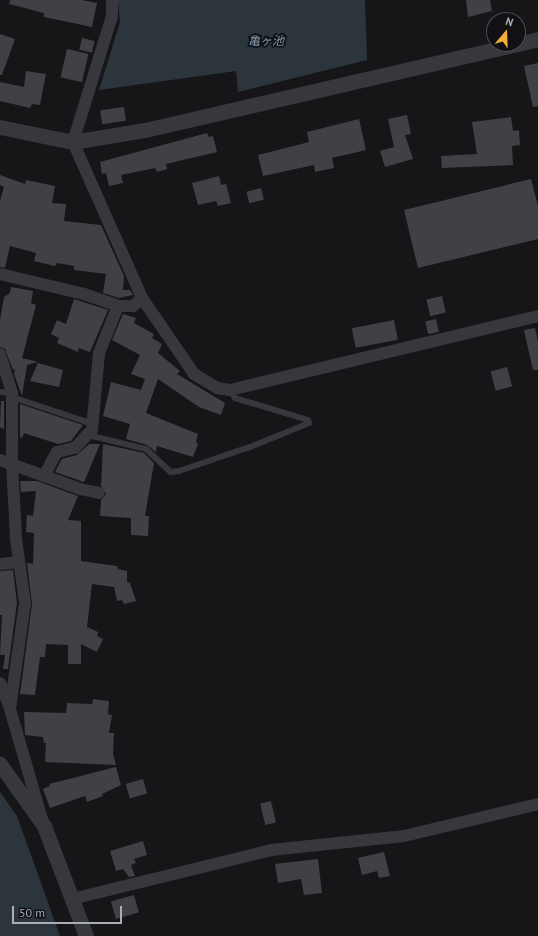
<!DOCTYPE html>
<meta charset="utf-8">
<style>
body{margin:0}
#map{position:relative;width:538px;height:936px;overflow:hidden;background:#161618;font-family:"PT Sans","Noto Sans JP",sans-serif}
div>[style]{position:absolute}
.water>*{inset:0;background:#2c353c}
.building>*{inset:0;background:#404145;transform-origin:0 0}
.service>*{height:6px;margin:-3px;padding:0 3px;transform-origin:3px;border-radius:3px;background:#37383d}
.minor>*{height:12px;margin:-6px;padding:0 6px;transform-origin:6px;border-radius:6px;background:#37383d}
.tertiary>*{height:15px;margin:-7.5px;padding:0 7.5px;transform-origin:7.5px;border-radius:7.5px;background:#37383d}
span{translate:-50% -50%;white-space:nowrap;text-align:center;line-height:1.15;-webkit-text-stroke:3.5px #111113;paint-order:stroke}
.water-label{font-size:12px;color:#7f9bb3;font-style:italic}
.north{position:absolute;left:486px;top:12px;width:40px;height:40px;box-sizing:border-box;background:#111113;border:1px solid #4d4f55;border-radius:50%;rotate:19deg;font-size:11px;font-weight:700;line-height:16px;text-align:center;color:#a8adb8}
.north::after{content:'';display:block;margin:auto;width:14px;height:18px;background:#f2b134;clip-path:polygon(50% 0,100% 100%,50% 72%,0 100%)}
.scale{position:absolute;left:12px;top:906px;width:110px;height:18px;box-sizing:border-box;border:2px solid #a8adb8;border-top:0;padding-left:5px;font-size:12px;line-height:14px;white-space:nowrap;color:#a8adb8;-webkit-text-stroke:3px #111113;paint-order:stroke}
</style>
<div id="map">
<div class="water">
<i style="clip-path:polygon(118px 0,365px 0,367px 60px,238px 92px,236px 71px,99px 90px,120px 22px)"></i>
<i style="clip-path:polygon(0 792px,17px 816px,60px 936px,0 936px)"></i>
</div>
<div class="building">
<i style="clip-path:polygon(10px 0,82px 0,97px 3px,92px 27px,44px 17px,44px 13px,9px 4px)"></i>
<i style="clip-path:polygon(466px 0,490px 0,492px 11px,468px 17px)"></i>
<i style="clip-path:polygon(0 34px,15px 39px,2px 75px,0 75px)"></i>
<i style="left:82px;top:38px;width:13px;height:12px;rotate:13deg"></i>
<i style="left:67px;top:49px;width:22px;height:29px;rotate:13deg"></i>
<i style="clip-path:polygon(538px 63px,538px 106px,533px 107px,524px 66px)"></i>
<i style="clip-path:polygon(26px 71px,46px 74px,40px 105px,32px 104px,30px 108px,0 101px,0 82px,24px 87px)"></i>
<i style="left:124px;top:107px;width:14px;height:24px;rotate:82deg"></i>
<i style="clip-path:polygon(407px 115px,411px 134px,405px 135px,413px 159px,385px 167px,380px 151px,394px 147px,388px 119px)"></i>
<i style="clip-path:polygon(511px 117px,513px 131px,519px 130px,520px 145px,512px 146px,513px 165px,442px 168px,441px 156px,477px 154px,472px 122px)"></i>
<i style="clip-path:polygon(359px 119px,366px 150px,332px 158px,334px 168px,315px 172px,314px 165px,263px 176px,258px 155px,309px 142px,307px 132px)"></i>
<i style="clip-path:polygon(207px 133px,209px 137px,213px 136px,217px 152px,166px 164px,167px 169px,157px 172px,155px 168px,121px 175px,123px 183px,109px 186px,106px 173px,102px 174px,100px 162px)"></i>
<i style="clip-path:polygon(0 175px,25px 184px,26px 180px,55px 186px,52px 203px,66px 204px,64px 221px,101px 225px,124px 276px,123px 290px,130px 290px,133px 295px,119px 298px,103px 293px,106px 274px,74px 270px,74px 266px,57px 263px,55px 266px,34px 261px,36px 253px,10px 246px,5px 268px,0 267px,0 201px,4px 187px,0 185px)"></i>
<i style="clip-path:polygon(219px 176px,221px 185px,226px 184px,231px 203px,218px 206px,216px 201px,198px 205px,192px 183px)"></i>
<i style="clip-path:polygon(531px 179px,538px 206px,538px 239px,418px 268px,404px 210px)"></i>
<i style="left:261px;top:188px;width:12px;height:15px;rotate:76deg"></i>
<i style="clip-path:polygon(11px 287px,33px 291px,31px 303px,36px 305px,22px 358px,38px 362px,27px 365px,22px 396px,14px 374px,15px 369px,13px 370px,5px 349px,0 347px,0 320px,4px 297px,10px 293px)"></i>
<i style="left:442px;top:296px;width:17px;height:16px;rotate:77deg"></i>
<i style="clip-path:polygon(74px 299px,108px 310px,90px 352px,79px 348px,78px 352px,57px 343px,59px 338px,51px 334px,57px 320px,66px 324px)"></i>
<i style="clip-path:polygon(123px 314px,136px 318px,134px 323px,154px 334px,152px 338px,162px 344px,158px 353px,180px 371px,177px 374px,225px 403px,221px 415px,199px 407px,158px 379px,146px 413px,198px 434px,196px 442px,198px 444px,193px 457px,157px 446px,156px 452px,147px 445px,126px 439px,130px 424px,103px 416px,111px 382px,141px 390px,145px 379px,131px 374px,140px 355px,112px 340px)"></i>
<i style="left:436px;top:319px;width:13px;height:11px;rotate:77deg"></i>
<i style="left:394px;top:320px;width:20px;height:43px;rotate:79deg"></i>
<i style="clip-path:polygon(535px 328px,538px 341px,538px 370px,533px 370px,524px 330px)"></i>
<i style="clip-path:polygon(38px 363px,63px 370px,59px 387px,30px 381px)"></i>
<i style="left:507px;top:367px;width:20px;height:17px;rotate:75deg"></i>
<i style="clip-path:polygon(1px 401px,4px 401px,4px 429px,0 427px)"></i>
<i style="clip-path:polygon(20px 404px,83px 425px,71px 441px,58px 444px,24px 433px,22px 438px,20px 437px)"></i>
<i style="clip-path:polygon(89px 444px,100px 444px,84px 482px,55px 472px,62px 459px,77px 455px)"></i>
<i style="clip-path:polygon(103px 444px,144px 453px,154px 463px,145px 516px,149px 516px,148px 536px,131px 535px,131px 518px,100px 516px,101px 500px,106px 494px,101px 486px)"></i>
<i style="clip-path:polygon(20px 481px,37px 481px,78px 496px,68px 520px,81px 521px,81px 561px,117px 566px,118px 569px,127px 571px,127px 582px,130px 583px,136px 601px,124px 604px,122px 600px,117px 601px,114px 587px,92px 584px,87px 627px,98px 632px,97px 636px,103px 639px,97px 652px,81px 644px,81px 664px,68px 664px,68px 645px,46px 644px,45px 657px,40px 657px,35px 695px,20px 694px,32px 604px,27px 563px,33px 564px,34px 533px,26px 532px,27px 515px,33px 516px,36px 491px,21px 492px)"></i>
<i style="clip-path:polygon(13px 570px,17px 603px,8px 669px,3px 669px,5px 655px,0 655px,2px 615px,0 615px,0 571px)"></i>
<i style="clip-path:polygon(93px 699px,109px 701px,108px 714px,112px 715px,109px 733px,114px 733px,113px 754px,116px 765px,45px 762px,46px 743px,44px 743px,43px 737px,25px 735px,24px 712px,66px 713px,67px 703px,92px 704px)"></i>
<i style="clip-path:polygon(116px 767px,121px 785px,102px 794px,103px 796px,87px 802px,85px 796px,50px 808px,43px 789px,50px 786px,49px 784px)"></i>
<i style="left:143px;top:779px;width:15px;height:18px;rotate:74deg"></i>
<i style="left:271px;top:801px;width:22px;height:11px;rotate:77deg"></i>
<i style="clip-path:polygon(143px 841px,147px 855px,134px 859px,136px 863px,131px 865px,135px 876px,129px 877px,123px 869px,116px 871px,110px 851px)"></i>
<i style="clip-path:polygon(384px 852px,390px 876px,379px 878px,377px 871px,362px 875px,358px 858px)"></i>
<i style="clip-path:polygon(318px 859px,322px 893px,304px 895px,301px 879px,278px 883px,275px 864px)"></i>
<i style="left:134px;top:895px;width:18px;height:24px;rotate:74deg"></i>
</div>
<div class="service">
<i style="left:0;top:392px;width:12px;rotate:5deg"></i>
<i style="left:12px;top:397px;width:85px;rotate:18.4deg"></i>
<i style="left:88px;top:435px;width:60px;rotate:13.6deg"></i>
<i style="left:146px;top:449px;width:34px;rotate:43deg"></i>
<i style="left:171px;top:472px;width:8px;rotate:-7deg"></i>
<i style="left:179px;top:471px;width:75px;rotate:-18.7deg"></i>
<i style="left:250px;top:447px;width:64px;rotate:-22.1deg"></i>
<i style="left:309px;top:423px;width:3px;rotate:-108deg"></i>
<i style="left:308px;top:420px;width:76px;rotate:-163.2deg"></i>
<i style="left:235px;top:398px;width:9px;rotate:-122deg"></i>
</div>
<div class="minor">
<i style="left:112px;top:0;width:16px;rotate:90deg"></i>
<i style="left:112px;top:16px;width:132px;rotate:107.2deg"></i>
<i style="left:73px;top:142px;width:171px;rotate:66.1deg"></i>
<i style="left:142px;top:298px;width:92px;rotate:55.6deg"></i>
<i style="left:194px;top:374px;width:27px;rotate:31deg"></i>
<i style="left:217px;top:388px;width:13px;rotate:9deg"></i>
<i style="left:230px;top:390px;width:317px;rotate:-13.5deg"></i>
<i style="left:0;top:274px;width:86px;rotate:13.4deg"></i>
<i style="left:84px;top:294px;width:36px;rotate:19deg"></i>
<i style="left:118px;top:306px;width:15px"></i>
<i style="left:133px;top:306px;width:12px;rotate:-42deg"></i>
<i style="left:0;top:354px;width:41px;rotate:72.9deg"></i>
<i style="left:12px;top:393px;width:71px;rotate:90deg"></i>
<i style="left:12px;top:464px;width:75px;rotate:86.9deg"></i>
<i style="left:16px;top:539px;width:65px;rotate:82deg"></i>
<i style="left:25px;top:603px;width:107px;rotate:98.1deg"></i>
<i style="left:10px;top:709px;width:115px;rotate:73.8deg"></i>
<i style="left:0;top:460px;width:85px;rotate:19.9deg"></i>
<i style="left:80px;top:489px;width:19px;rotate:12deg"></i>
<i style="left:44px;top:476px;width:27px;rotate:-62deg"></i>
<i style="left:57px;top:452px;width:18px;rotate:-13deg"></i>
<i style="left:75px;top:448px;width:25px;rotate:-47deg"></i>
<i style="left:92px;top:430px;width:77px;rotate:-84.8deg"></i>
<i style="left:99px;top:353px;width:51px;rotate:-68deg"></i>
<i style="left:0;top:564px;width:19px;rotate:-6deg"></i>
<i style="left:0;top:683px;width:27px;rotate:68deg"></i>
<i style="left:72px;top:899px;width:205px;rotate:-13.8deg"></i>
<i style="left:271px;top:850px;width:134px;rotate:-6deg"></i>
<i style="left:404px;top:836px;width:138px;rotate:-13.4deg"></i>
</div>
<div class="tertiary">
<i style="left:0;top:127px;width:75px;rotate:11.6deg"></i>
<i style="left:73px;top:142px;width:73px;rotate:-9.5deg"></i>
<i style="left:145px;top:130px;width:403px;rotate:-13deg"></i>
<i style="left:0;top:764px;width:76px;rotate:54.6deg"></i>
<i style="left:44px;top:826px;width:118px;rotate:69.1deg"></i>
</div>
<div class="water-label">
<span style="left:266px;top:41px">亀ヶ池</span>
</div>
<div class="north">N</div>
<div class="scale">50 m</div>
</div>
